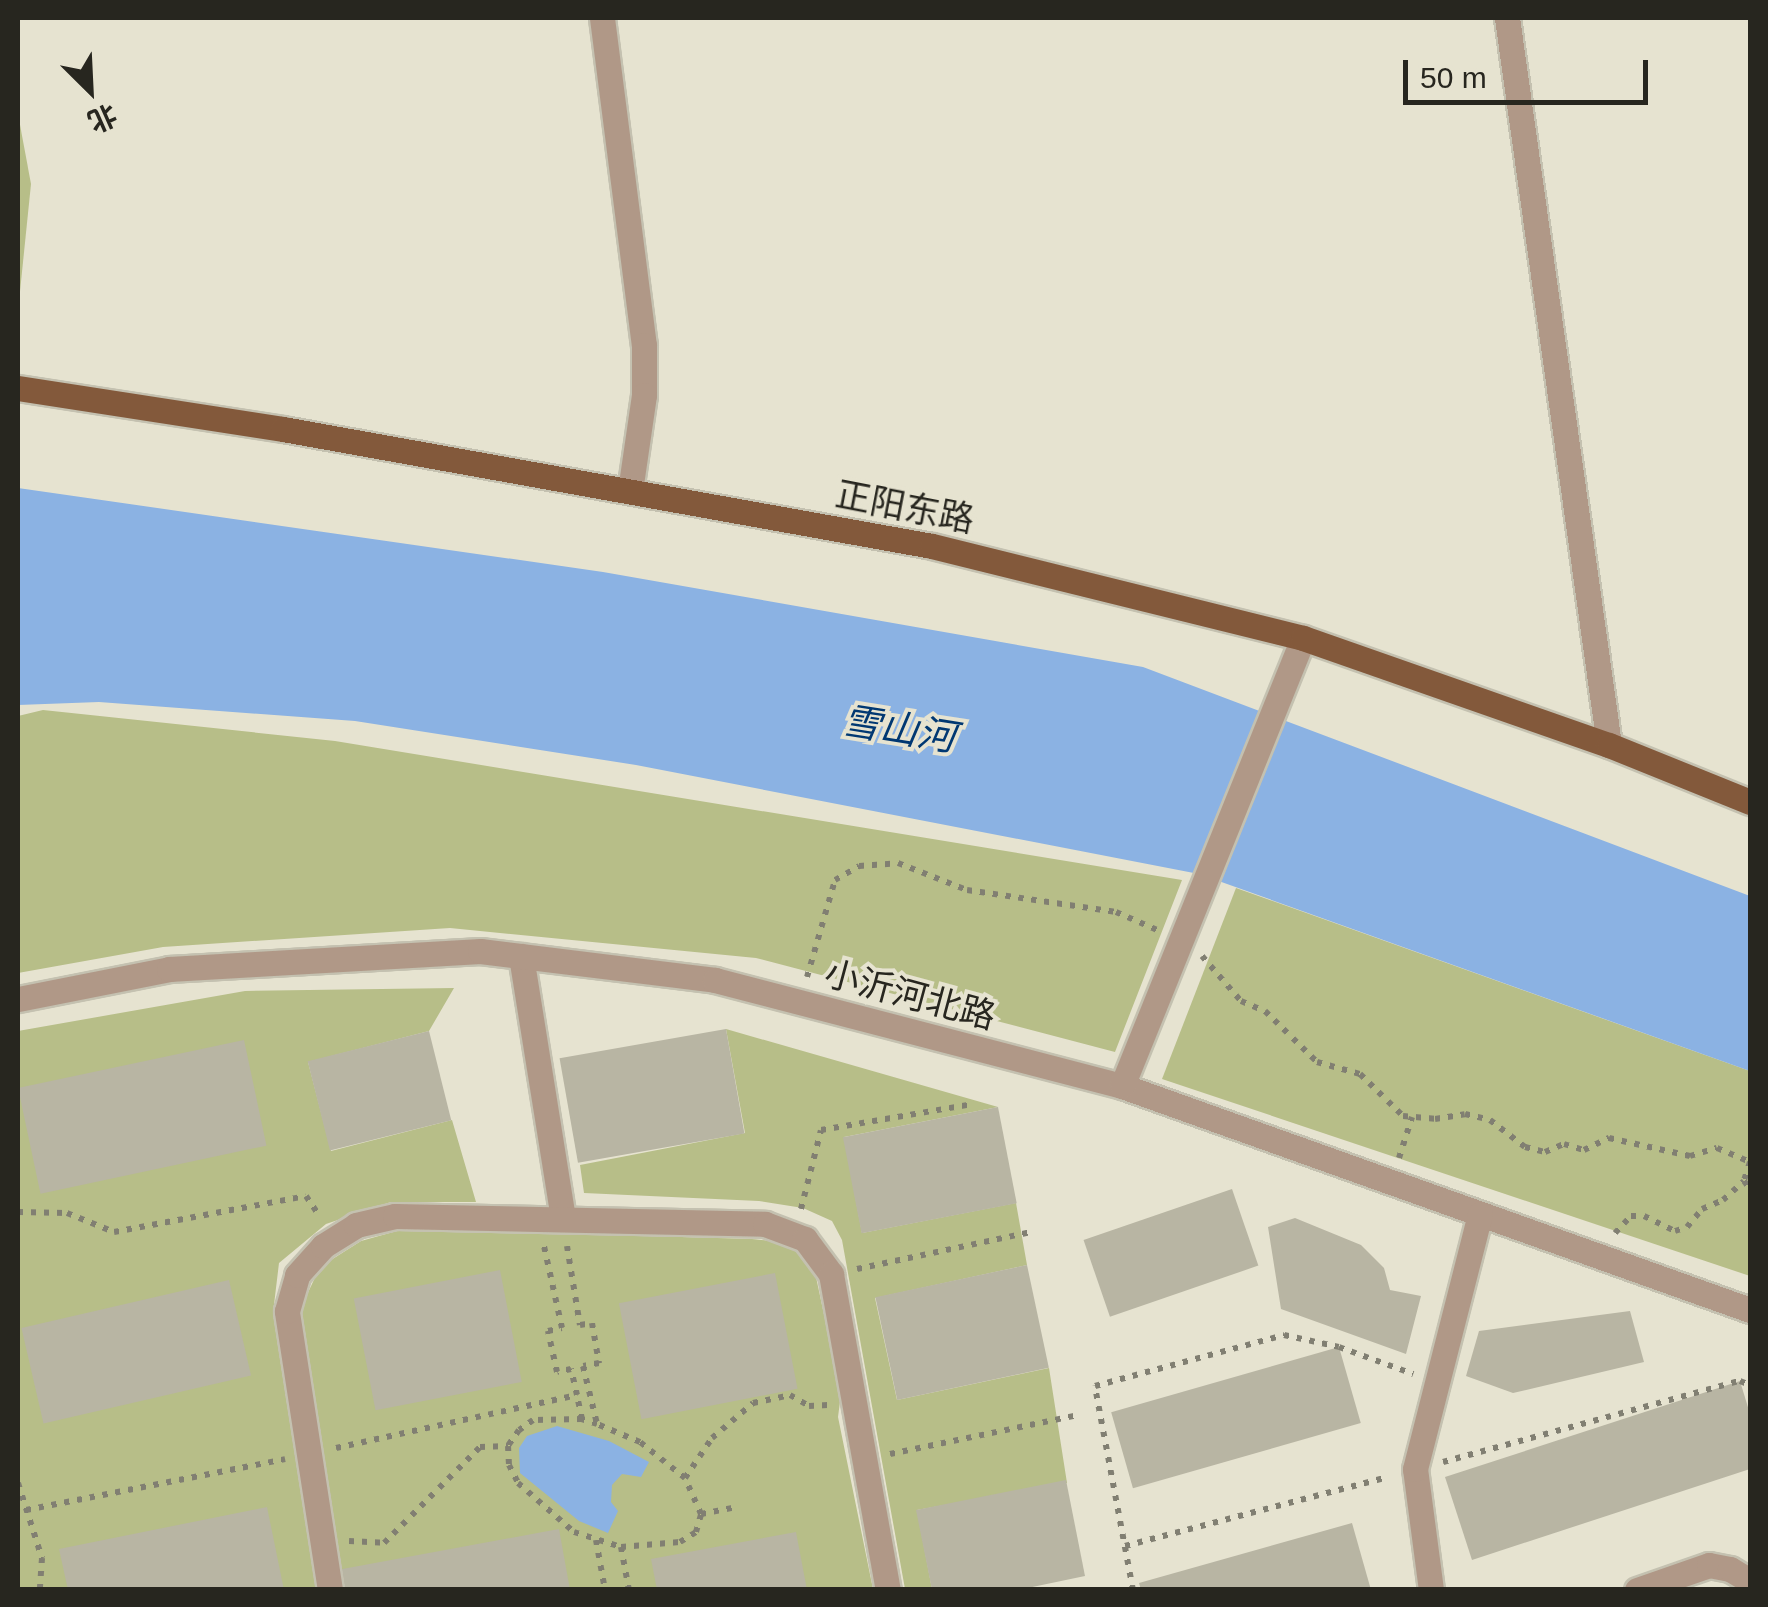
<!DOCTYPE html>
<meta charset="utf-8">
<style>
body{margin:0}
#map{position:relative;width:1768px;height:1607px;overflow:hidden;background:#e6e3d0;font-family:Arial,"Noto Sans SC",sans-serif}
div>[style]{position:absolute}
.green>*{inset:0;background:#b7be88}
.water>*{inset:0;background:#8bb2e3}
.building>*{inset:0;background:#b8b5a3;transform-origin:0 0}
.path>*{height:6px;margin-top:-3px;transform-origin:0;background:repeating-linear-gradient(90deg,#817f72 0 5px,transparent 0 13px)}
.roads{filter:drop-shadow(2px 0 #c4c1b0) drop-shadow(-2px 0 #c4c1b0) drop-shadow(0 2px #c4c1b0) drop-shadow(0 -2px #c4c1b0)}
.minor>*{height:25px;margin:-12.5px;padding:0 12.5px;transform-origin:12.5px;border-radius:12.5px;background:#b09887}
.major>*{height:25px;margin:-12.5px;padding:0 12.5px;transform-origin:12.5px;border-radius:12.5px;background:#83593b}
span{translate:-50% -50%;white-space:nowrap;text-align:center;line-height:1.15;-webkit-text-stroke:8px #e6e3d0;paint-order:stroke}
.street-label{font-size:35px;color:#27261f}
.water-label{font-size:38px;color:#003872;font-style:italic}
.frame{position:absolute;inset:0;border:20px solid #27261f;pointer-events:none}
.north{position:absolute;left:40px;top:40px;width:100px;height:100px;-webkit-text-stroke:8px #e6e3d0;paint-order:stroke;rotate:156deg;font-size:28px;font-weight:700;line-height:40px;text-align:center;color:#27261f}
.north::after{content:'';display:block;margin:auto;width:35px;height:45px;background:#27261f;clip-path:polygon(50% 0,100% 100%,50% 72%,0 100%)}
.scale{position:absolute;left:1403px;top:60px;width:245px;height:45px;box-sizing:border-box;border:5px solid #27261f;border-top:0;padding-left:12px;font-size:30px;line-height:35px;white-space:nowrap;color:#27261f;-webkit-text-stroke:8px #e6e3d0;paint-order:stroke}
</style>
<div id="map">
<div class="green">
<i style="clip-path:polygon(18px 114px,31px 184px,18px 311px)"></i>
<i style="clip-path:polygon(43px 710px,335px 741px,1182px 880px,1115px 1052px,756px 958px,450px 928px,163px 947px,18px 973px,18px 716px)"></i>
<i style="clip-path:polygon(1236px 888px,1750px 1071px,1750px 1276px,1162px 1079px)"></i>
<i style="clip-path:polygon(454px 988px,429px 1031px,308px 1062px,331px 1151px,452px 1120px,476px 1202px,391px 1202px,326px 1224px,279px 1263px,273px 1313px,316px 1589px,18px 1590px,18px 1031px,245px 991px)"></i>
<i style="clip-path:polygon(726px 1029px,998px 1107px,844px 1137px,862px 1233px,1016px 1203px,1027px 1265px,875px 1298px,897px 1400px,1049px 1368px,1067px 1483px,917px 1510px,932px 1589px,905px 1589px,842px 1240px,832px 1221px,803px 1208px,759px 1201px,584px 1193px,580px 1165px,745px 1133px)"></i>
<i style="clip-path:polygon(404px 1229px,752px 1239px,783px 1242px,806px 1257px,816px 1277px,841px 1394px,838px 1417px,873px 1589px,341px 1589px,296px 1318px,320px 1267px,361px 1241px)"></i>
</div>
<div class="water">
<i style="clip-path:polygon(18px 488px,603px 572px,1143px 667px,1750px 896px,1750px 1071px,1199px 874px,636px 765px,355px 721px,99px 702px,18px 705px)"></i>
<i style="clip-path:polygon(557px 1426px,609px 1441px,649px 1462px,641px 1477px,622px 1474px,612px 1485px,611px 1502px,618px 1511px,608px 1533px,579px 1521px,520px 1473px,519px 1448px,527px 1436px)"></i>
</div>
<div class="building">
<i style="left:726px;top:1029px;width:106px;height:169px;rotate:80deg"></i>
<i style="left:429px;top:1031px;width:92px;height:125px;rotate:76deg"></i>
<i style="left:244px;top:1040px;width:108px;height:231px;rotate:78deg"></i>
<i style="left:998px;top:1107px;width:98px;height:158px;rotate:79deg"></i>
<i style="left:1232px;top:1189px;width:81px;height:157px;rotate:71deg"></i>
<i style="clip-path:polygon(1295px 1218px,1361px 1245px,1384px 1268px,1390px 1290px,1421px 1296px,1406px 1354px,1281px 1309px,1268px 1227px)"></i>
<i style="left:1027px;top:1265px;width:105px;height:155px;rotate:78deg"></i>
<i style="left:500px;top:1270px;width:114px;height:149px;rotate:79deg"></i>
<i style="left:775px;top:1273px;width:118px;height:159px;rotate:79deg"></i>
<i style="left:229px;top:1280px;width:98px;height:213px;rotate:77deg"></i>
<i style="clip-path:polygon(1630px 1311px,1644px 1362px,1513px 1393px,1466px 1376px,1479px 1331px)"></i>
<i style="left:1339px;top:1347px;width:79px;height:237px;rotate:74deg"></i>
<i style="clip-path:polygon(1740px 1381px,1750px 1414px,1750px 1469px,1472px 1560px,1445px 1477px)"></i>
<i style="clip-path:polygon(1066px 1480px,1085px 1576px,1018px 1590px,932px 1590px,916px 1510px)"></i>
<i style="clip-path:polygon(267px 1507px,284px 1590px,68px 1590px,59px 1549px)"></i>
<i style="clip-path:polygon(1352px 1523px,1371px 1590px,1141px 1590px,1139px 1583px)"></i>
<i style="clip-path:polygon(559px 1529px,570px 1590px,341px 1590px,337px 1570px)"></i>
<i style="clip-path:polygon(796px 1532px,807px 1590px,657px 1590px,651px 1559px)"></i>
</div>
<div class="path">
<i style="left:1202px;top:956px;width:60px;rotate:49.1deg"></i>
<i style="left:1241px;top:1001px;width:26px;rotate:23deg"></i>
<i style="left:1265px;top:1011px;width:73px;rotate:44.4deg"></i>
<i style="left:1317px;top:1062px;width:45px;rotate:15.6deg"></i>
<i style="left:1360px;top:1074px;width:60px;rotate:44.3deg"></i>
<i style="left:1403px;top:1116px;width:32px;rotate:5deg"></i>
<i style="left:1435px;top:1119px;width:30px;rotate:-9deg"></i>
<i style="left:1465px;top:1114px;width:26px;rotate:13deg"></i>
<i style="left:1490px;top:1120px;width:44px;rotate:37.6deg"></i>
<i style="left:1525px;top:1147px;width:21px;rotate:14deg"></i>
<i style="left:1545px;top:1152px;width:21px;rotate:-23deg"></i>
<i style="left:1564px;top:1144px;width:21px;rotate:17deg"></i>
<i style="left:1584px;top:1150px;width:28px;rotate:-26deg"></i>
<i style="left:1609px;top:1138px;width:83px;rotate:12.5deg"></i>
<i style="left:1690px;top:1156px;width:28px;rotate:-17deg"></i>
<i style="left:1717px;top:1148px;width:36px;rotate:23deg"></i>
<i style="left:807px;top:977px;width:101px;rotate:-73.9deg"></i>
<i style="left:835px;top:880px;width:28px;rotate:-30deg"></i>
<i style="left:859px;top:866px;width:39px;rotate:-4deg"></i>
<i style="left:898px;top:863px;width:74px;rotate:21.4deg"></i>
<i style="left:967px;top:890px;width:151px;rotate:8.4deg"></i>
<i style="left:1116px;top:912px;width:45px;rotate:23.7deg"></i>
<i style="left:1399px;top:1158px;width:43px;rotate:-72.4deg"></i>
<i style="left:1750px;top:1162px;width:20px;rotate:108deg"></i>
<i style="left:1744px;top:1181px;width:10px;rotate:53deg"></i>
<i style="left:801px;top:1209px;width:81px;rotate:-75.8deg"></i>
<i style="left:821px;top:1130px;width:149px;rotate:-9.7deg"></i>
<i style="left:18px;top:1212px;width:49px;rotate:1.2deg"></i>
<i style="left:67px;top:1213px;width:51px;rotate:22deg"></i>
<i style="left:114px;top:1232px;width:195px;rotate:-10.6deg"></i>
<i style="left:306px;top:1196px;width:23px;rotate:56deg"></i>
<i style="left:1615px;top:1233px;width:23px;rotate:-47deg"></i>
<i style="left:1631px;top:1216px;width:13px"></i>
<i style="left:1644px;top:1216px;width:34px;rotate:26deg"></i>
<i style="left:1675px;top:1231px;width:13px;rotate:-18deg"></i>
<i style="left:1687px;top:1227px;width:23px;rotate:-50deg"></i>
<i style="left:1702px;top:1209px;width:23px;rotate:-23deg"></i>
<i style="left:1723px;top:1200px;width:28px;rotate:-42deg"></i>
<i style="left:567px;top:1246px;width:80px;rotate:80.7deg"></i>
<i style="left:580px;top:1325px;width:12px;rotate:-9deg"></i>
<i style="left:592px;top:1323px;width:41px;rotate:80.1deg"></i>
<i style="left:599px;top:1363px;width:16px;rotate:169deg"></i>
<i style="left:583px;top:1366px;width:60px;rotate:76.4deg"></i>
<i style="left:597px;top:1424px;width:16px;rotate:-162deg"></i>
<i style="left:582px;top:1419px;width:25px;rotate:-102deg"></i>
<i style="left:857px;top:1269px;width:178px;rotate:-12deg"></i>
<i style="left:582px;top:1419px;width:49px;rotate:178.8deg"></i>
<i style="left:533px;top:1420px;width:17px;rotate:144deg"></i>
<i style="left:519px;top:1430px;width:19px;rotate:125deg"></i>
<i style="left:508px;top:1446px;width:19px;rotate:87deg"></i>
<i style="left:509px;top:1465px;width:20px;rotate:63deg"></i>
<i style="left:518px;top:1483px;width:74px;rotate:41.2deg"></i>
<i style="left:574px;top:1532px;width:49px;rotate:17.7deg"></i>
<i style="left:621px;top:1547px;width:59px;rotate:-4.8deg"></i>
<i style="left:680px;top:1542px;width:19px;rotate:-32deg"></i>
<i style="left:696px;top:1532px;width:19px;rotate:-74deg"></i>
<i style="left:701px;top:1514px;width:39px;rotate:-114deg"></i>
<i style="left:685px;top:1478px;width:58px;rotate:-141.3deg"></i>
<i style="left:640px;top:1442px;width:47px;rotate:-157.3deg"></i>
<i style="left:336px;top:1448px;width:247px;rotate:-12.4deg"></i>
<i style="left:577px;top:1395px;width:27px;rotate:-103deg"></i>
<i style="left:571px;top:1369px;width:14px;rotate:168deg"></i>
<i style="left:557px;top:1372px;width:42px;rotate:-102.4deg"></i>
<i style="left:548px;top:1331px;width:14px;rotate:-12deg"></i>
<i style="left:562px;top:1328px;width:84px;rotate:-102.4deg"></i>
<i style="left:890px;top:1454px;width:188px;rotate:-11.7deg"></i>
<i style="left:1443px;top:1462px;width:308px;rotate:-15.3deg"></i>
<i style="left:1740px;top:1381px;width:11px;rotate:22deg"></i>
<i style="left:685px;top:1478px;width:48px;rotate:-56deg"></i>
<i style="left:712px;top:1438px;width:54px;rotate:-40.5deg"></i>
<i style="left:753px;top:1403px;width:38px;rotate:-12deg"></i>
<i style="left:790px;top:1395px;width:22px;rotate:30deg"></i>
<i style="left:809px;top:1406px;width:19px;rotate:-3deg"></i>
<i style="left:18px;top:1483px;width:79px;rotate:72.3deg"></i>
<i style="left:42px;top:1558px;width:32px;rotate:94deg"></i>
<i style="left:26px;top:1510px;width:264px;rotate:-11.1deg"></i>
<i style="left:701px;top:1514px;width:32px;rotate:-11deg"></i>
<i style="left:596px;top:1540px;width:51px;rotate:79.8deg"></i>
<i style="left:349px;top:1541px;width:35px;rotate:3deg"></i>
<i style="left:384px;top:1543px;width:136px;rotate:-45deg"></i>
<i style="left:480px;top:1447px;width:28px;rotate:-2deg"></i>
<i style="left:1125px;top:1546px;width:272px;rotate:-14.7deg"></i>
<i style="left:621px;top:1547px;width:44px;rotate:79.5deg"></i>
<i style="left:1133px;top:1590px;width:208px;rotate:-100.6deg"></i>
<i style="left:1095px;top:1386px;width:196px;rotate:-15.1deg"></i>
<i style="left:1284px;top:1335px;width:56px;rotate:12.3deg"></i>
<i style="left:1339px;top:1347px;width:79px;rotate:20deg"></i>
</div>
<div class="roads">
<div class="minor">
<i style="left:602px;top:18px;width:330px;rotate:82.7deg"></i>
<i style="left:644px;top:345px;width:50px;rotate:90deg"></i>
<i style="left:644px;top:395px;width:97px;rotate:98.3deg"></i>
<i style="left:1507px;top:18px;width:734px;rotate:82.01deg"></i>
<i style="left:521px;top:956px;width:266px;rotate:80.9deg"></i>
<i style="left:18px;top:999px;width:154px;rotate:-11.2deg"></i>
<i style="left:169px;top:969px;width:312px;rotate:-3.3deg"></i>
<i style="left:480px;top:951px;width:237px;rotate:7deg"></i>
<i style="left:715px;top:980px;width:421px;rotate:14.6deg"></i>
<i style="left:1122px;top:1086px;width:667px;rotate:19.63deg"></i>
<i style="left:1122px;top:1086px;width:483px;rotate:-68deg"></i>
<i style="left:330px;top:1590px;width:282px;rotate:-98.8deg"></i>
<i style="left:287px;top:1311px;width:37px;rotate:-74deg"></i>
<i style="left:297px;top:1275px;width:39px;rotate:-48deg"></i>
<i style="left:323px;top:1246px;width:39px;rotate:-32deg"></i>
<i style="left:356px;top:1225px;width:40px;rotate:-13deg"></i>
<i style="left:395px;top:1216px;width:370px;rotate:1.2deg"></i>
<i style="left:765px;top:1224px;width:43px;rotate:20.6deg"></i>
<i style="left:805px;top:1239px;width:44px;rotate:53.4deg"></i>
<i style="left:831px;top:1274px;width:321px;rotate:79.8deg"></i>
<i style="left:1431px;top:1590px;width:122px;rotate:-97.5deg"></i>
<i style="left:1415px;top:1469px;width:263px;rotate:-75.7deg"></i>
<i style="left:1637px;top:1590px;width:76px;rotate:-19.1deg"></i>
<i style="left:1709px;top:1565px;width:21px;rotate:11deg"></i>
<i style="left:1730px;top:1569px;width:23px;rotate:31deg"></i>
</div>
<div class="major">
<i style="left:18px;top:388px;width:268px;rotate:8.8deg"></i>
<i style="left:283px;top:429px;width:659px;rotate:10.22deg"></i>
<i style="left:932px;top:546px;width:382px;rotate:13.9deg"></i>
<i style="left:1303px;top:638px;width:324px;rotate:19.3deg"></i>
<i style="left:1609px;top:745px;width:152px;rotate:22deg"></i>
</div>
</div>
<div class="street-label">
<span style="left:905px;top:507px;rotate:11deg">正阳东路</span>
<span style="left:910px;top:995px;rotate:15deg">小沂河北路</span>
</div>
<div class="water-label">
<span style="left:899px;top:730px;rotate:9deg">雪山河</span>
</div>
<div class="frame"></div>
<div class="north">北</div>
<div class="scale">50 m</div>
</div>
